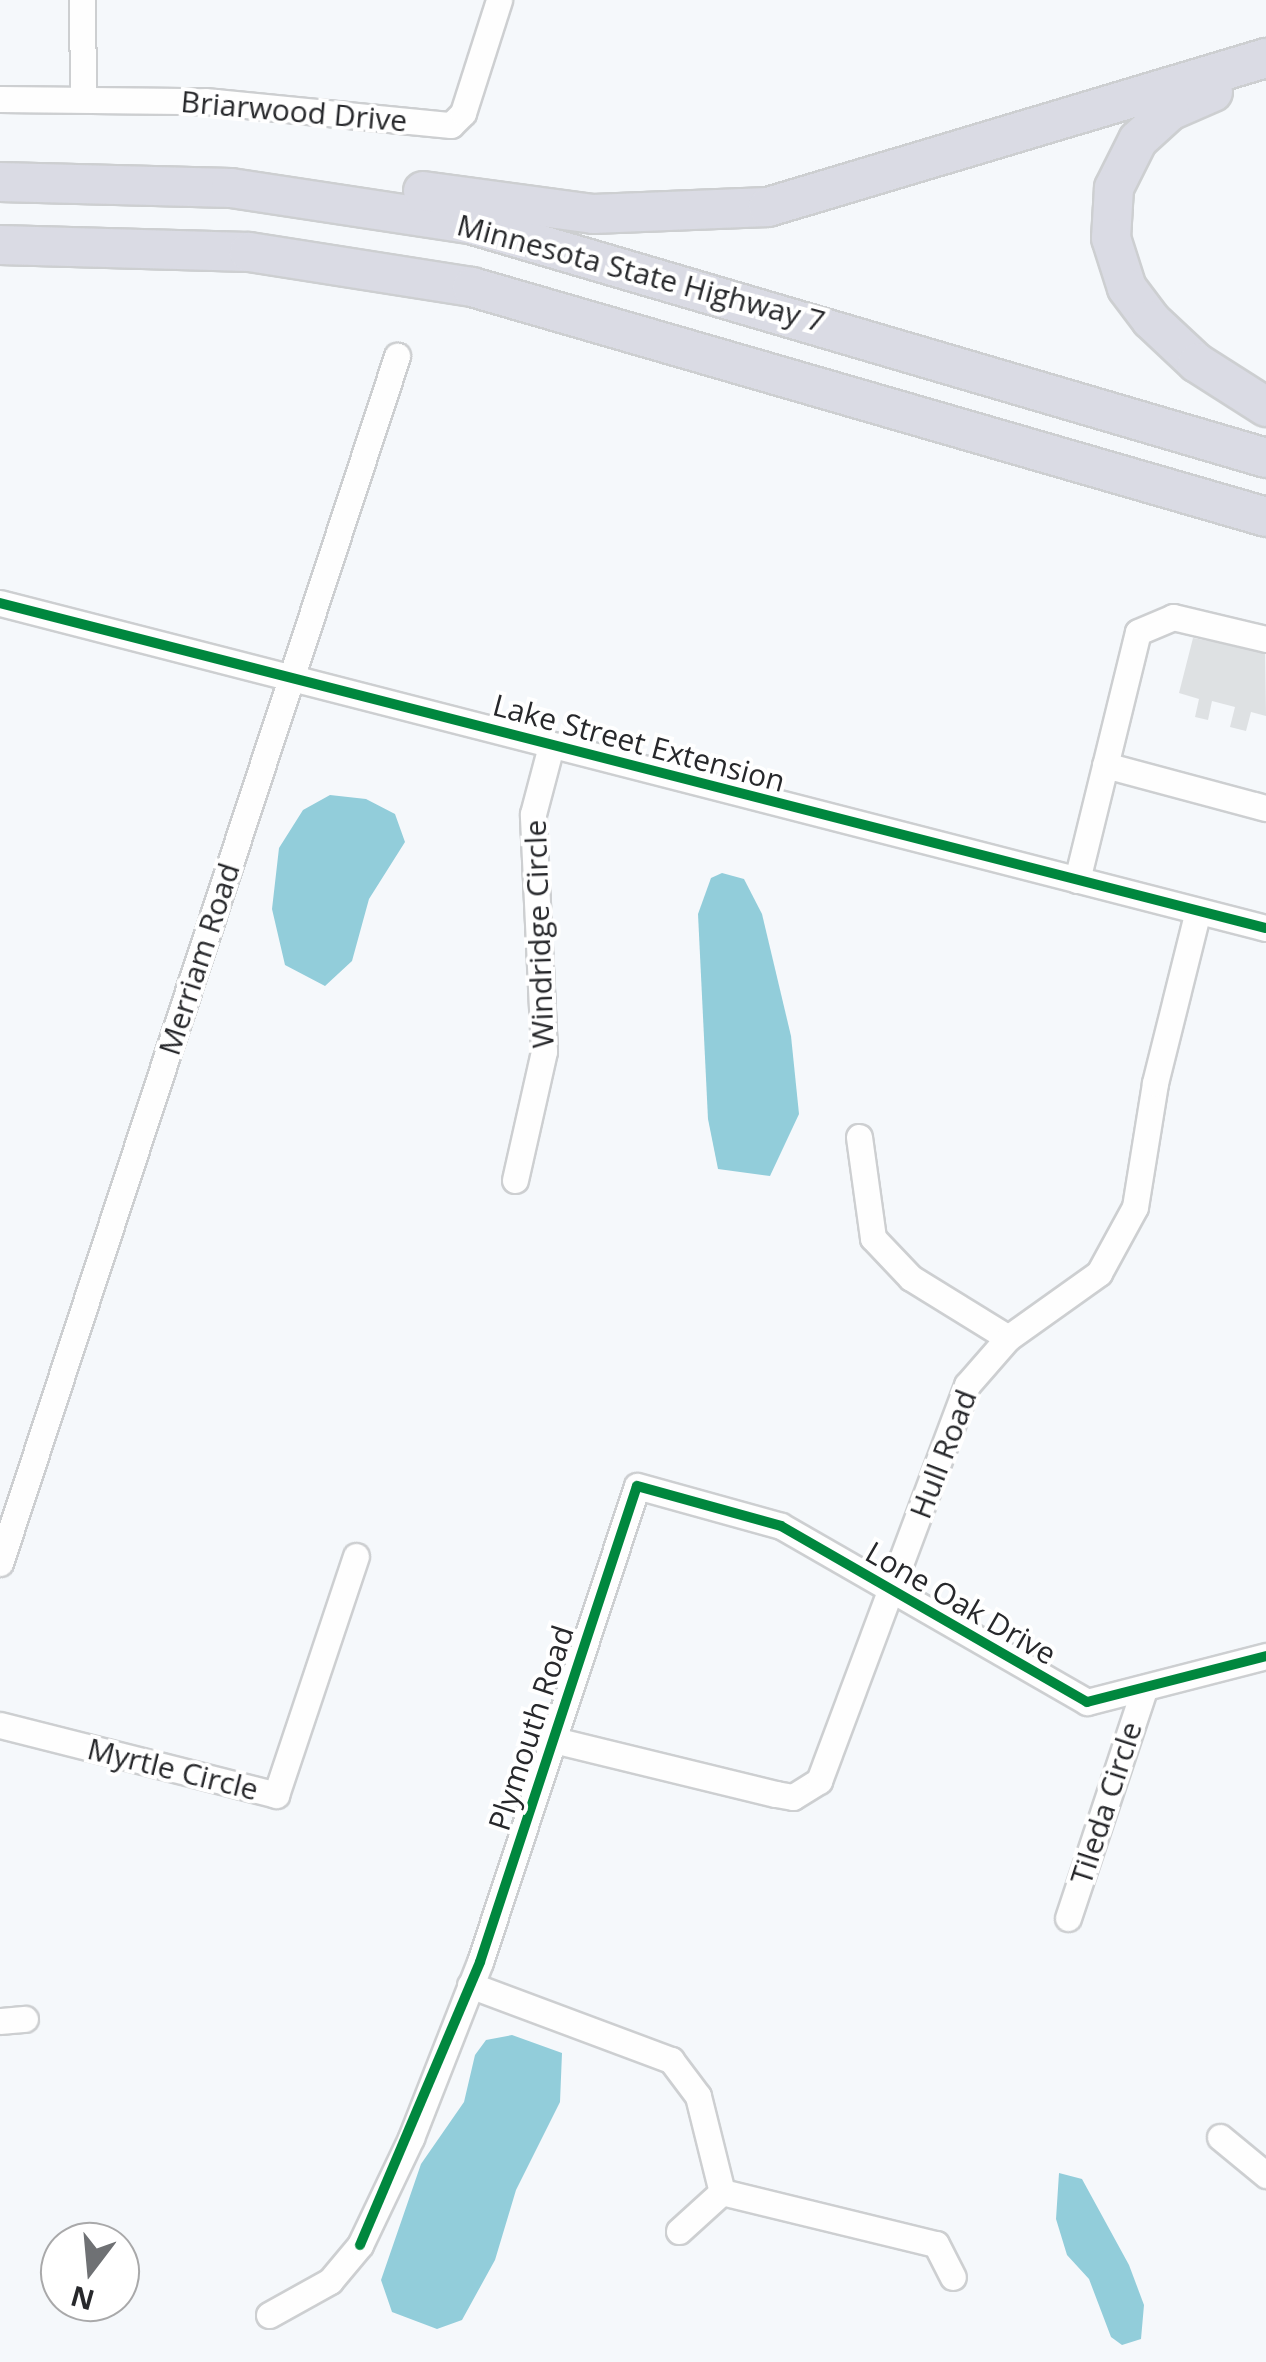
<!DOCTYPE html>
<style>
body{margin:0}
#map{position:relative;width:1266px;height:2362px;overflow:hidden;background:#f5f8fb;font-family:"Open Sans",sans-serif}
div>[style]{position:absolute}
.water>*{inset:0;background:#92cdda}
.building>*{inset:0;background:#dee1e3}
.roads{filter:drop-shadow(2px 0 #cdcfd1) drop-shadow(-2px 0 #cdcfd1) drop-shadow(0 2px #cdcfd1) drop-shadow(0 -2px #cdcfd1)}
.minor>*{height:25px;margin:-12.5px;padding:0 12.5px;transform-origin:12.5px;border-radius:12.5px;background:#fefefe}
.highway>*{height:38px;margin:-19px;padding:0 19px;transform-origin:19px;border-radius:19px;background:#dadbe4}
.cycleway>*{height:10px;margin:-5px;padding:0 5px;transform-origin:5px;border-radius:5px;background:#00873e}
span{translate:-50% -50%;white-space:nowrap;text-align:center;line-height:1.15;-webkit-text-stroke:8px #fff;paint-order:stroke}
.street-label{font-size:30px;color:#27282b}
.north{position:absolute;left:40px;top:2222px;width:100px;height:100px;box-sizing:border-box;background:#fff;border:2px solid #a9a9aa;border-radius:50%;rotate:196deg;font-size:28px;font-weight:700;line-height:40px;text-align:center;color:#27282b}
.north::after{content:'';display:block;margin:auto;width:35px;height:45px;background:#6f7174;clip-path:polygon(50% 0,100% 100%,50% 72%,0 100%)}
</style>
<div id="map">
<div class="water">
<i style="clip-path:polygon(330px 795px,366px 799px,395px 814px,405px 842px,369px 899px,352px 961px,325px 986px,285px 965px,272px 909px,279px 848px,303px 810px)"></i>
<i style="clip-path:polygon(722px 873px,744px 879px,762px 914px,791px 1036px,799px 1114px,770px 1176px,718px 1169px,708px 1119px,698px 914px,711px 878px)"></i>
<i style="clip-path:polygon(512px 2035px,562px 2053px,560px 2102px,516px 2190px,495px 2260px,462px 2320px,437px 2329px,392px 2312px,381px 2280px,421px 2164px,464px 2102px,475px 2055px,486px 2040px)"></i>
<i style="clip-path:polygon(1059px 2173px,1082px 2179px,1129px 2265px,1144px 2305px,1141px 2339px,1122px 2345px,1111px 2337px,1089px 2279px,1067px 2255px,1056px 2219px)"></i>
</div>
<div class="building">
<i style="clip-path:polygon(1193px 638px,1265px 651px,1266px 716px,1251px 712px,1246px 731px,1230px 727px,1235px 707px,1212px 701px,1208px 720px,1195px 717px,1199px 699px,1179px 693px)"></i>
</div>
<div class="roads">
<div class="minor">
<i style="left:82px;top:0;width:96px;rotate:89.4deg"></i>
<i style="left:0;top:99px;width:205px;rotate:0.6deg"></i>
<i style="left:205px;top:101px;width:247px;rotate:5.6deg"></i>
<i style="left:451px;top:125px;width:17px;rotate:-45deg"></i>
<i style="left:463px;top:113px;width:119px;rotate:-72.3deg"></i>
<i style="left:0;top:603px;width:1307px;rotate:14.4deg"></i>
<i style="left:1105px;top:765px;width:167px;rotate:15deg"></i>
<i style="left:1077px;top:880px;width:255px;rotate:-76.2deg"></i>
<i style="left:1138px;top:632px;width:38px;rotate:-23deg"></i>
<i style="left:1173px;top:617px;width:96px;rotate:13.3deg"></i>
<i style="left:859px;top:1137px;width:102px;rotate:82.1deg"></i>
<i style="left:873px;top:1238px;width:55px;rotate:46.5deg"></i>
<i style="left:911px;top:1278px;width:114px;rotate:31.7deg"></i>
<i style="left:515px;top:1180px;width:132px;rotate:-77.3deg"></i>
<i style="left:544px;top:1051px;width:237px;rotate:-92.7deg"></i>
<i style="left:533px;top:814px;width:70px;rotate:-75.2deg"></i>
<i style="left:0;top:1563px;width:1271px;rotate:-71.79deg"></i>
<i style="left:0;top:1725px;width:285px;rotate:14.2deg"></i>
<i style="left:276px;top:1795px;width:252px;rotate:-71.5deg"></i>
<i style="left:554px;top:1740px;width:228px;rotate:13.7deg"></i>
<i style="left:776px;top:1794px;width:17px;rotate:10deg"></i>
<i style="left:793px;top:1797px;width:31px;rotate:-32deg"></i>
<i style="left:819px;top:1781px;width:423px;rotate:-69.5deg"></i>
<i style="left:967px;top:1385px;width:62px;rotate:-48.9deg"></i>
<i style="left:1008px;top:1338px;width:112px;rotate:-35.5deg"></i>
<i style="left:1099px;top:1273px;width:75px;rotate:-61.4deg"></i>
<i style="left:1135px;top:1207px;width:126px;rotate:-80.8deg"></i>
<i style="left:1155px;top:1083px;width:177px;rotate:-76deg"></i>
<i style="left:1068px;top:1918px;width:241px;rotate:-71.6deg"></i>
<i style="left:470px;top:1985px;width:215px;rotate:20.5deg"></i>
<i style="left:671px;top:2060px;width:45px;rotate:53.1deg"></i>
<i style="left:698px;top:2096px;width:99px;rotate:76deg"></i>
<i style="left:0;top:2021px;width:25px;rotate:-5deg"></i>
<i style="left:1220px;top:2137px;width:60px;rotate:39.6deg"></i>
<i style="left:679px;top:2231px;width:58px;rotate:-42.2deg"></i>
<i style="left:722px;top:2192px;width:220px;rotate:13.7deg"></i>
<i style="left:936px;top:2244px;width:37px;rotate:63deg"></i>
<i style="left:269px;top:2315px;width:70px;rotate:-29.1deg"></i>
<i style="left:330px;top:2281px;width:47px;rotate:-50.2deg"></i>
<i style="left:360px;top:2245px;width:119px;rotate:-64.5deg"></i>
<i style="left:411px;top:2138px;width:189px;rotate:-68.6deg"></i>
<i style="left:480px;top:1962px;width:501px;rotate:-71.75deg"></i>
<i style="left:637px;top:1486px;width:149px;rotate:15.5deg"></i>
<i style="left:781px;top:1526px;width:353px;rotate:29.9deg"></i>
<i style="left:1087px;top:1702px;width:185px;rotate:-14.4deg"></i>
</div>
<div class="highway">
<i style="left:1213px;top:92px;width:47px;rotate:156.2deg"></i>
<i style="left:1170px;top:111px;width:43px;rotate:137.8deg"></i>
<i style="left:1138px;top:140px;width:54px;rotate:116.6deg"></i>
<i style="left:1114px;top:188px;width:50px;rotate:93.4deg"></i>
<i style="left:1111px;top:238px;width:52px;rotate:72.3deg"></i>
<i style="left:1127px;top:288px;width:40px;rotate:53deg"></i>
<i style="left:1151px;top:320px;width:63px;rotate:43.1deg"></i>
<i style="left:1197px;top:363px;width:82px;rotate:32.5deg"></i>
<i style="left:0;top:182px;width:231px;rotate:1.5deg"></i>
<i style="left:231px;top:188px;width:242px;rotate:8.6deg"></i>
<i style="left:470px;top:224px;width:830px;rotate:16.38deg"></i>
<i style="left:423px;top:191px;width:172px;rotate:7.7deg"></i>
<i style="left:593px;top:214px;width:175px;rotate:-2.3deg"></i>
<i style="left:768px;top:207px;width:520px;rotate:-16.66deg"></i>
<i style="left:0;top:245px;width:249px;rotate:1.6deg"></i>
<i style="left:249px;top:252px;width:226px;rotate:8.9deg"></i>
<i style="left:472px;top:287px;width:827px;rotate:16.15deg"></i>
</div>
</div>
<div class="cycleway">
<i style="left:0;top:603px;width:1307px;rotate:14.4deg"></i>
<i style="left:360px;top:2245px;width:307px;rotate:-67deg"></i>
<i style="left:480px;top:1962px;width:501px;rotate:-71.75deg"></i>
<i style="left:637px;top:1486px;width:149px;rotate:15.5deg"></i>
<i style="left:781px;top:1526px;width:353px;rotate:29.9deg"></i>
<i style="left:1087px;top:1702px;width:185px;rotate:-14.4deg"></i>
</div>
<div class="street-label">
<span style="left:294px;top:111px;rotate:5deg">Briarwood Drive</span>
<span style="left:641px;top:273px;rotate:15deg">Minnesota State Highway 7</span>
<span style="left:639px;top:743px;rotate:15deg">Lake Street Extension</span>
<span style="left:539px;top:934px;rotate:-92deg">Windridge Circle</span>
<span style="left:199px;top:959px;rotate:-72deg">Merriam Road</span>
<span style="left:943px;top:1454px;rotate:-69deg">Hull Road</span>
<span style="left:961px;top:1603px;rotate:30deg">Lone Oak Drive</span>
<span style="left:531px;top:1728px;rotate:-72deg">Plymouth Road</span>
<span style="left:173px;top:1769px;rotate:14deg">Myrtle Circle</span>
<span style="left:1106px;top:1803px;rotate:-72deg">Tileda Circle</span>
</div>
<div class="north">N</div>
</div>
